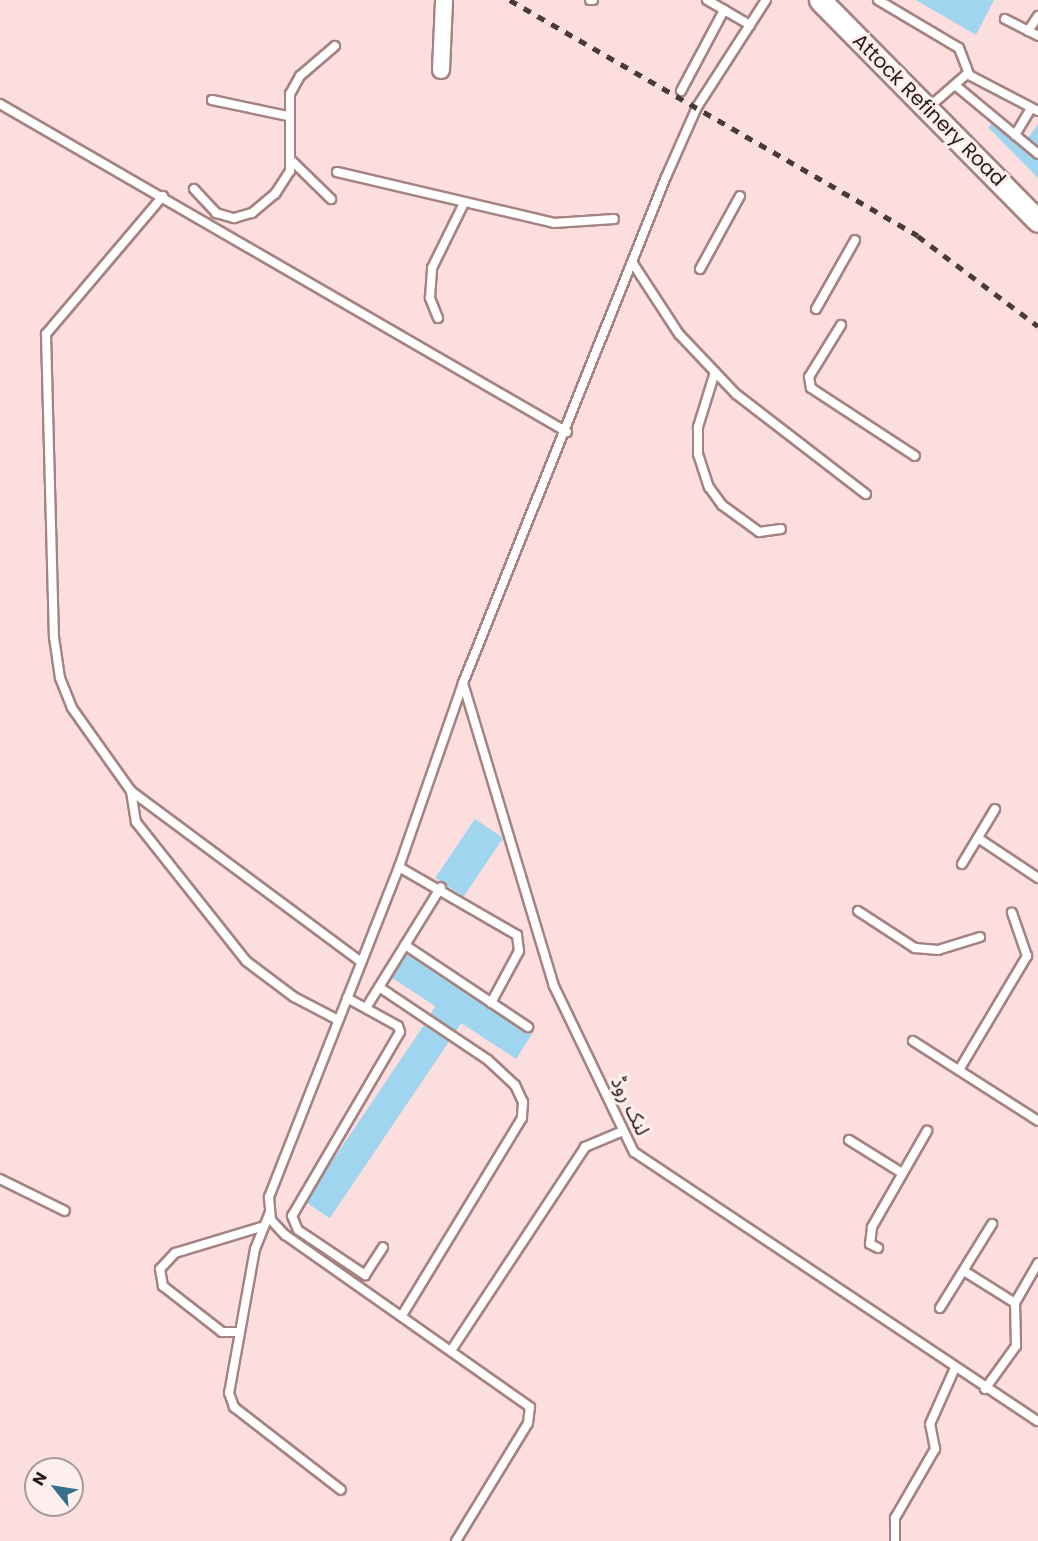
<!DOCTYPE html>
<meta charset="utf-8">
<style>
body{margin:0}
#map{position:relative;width:1038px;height:1541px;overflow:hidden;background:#fbdedd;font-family:Poppins,"Noto Sans Arabic",sans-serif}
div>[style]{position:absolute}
.building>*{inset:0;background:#9fd5ef;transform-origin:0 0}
.roads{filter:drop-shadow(2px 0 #a48382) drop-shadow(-2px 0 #a48382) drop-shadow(0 2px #a48382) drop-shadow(0 -2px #a48382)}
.service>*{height:8px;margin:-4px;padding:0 4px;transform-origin:4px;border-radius:4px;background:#fff}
.minor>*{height:16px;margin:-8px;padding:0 8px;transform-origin:8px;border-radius:8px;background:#fff}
.tertiary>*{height:21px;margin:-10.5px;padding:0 10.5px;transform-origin:10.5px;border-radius:10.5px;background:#fff}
.rail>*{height:4.5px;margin-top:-2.25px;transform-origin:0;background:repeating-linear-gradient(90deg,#493939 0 8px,transparent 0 16px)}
span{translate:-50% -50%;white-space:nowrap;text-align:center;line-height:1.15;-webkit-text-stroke:6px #feefef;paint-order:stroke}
.street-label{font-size:20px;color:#281b1b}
.north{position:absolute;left:24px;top:1457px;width:60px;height:60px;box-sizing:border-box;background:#feefef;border:2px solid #a89a9a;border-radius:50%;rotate:300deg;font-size:16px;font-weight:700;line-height:24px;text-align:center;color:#281b1b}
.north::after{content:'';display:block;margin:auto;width:21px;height:27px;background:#356f88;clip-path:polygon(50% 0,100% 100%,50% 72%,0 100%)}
</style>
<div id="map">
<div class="building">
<i style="clip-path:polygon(916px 0,994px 0,976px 35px)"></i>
<i style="clip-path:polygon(992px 124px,1038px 160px,1038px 178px,988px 127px)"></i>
<i style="clip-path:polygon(1038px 124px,1038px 146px,1028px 138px)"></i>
<i style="left:475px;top:819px;width:34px;height:71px;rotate:34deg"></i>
<i style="clip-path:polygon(407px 954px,532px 1034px,516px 1059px,461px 1023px,456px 1031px,431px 1014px,435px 1006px,392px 978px)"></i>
<i style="left:424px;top:1025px;width:30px;height:213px;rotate:34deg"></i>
</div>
<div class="roads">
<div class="service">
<i style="left:590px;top:0;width:3px"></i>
<i style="left:707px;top:0;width:50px;rotate:30.2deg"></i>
<i style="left:878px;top:0;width:94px;rotate:30.7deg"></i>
<i style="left:959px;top:48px;width:28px;rotate:69deg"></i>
<i style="left:1005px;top:19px;width:37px;rotate:27deg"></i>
<i style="left:1028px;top:31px;width:18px;rotate:-56deg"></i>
<i style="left:955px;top:85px;width:108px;rotate:39.7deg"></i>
<i style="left:681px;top:91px;width:92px;rotate:-62deg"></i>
<i style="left:212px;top:100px;width:78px;rotate:11.9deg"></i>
<i style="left:0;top:104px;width:655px;rotate:30.05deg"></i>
<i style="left:928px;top:108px;width:52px;rotate:-41.1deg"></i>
<i style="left:967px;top:74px;width:80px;rotate:27.5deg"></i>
<i style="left:1015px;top:135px;width:31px;rotate:-59deg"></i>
<i style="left:291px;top:160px;width:56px;rotate:44.3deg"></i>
<i style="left:337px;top:172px;width:223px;rotate:13.2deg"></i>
<i style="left:554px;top:223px;width:60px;rotate:-3.8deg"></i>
<i style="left:194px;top:189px;width:33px;rotate:47deg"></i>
<i style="left:216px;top:213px;width:19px;rotate:16deg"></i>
<i style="left:234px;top:218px;width:19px;rotate:-16deg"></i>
<i style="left:252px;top:213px;width:30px;rotate:-40deg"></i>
<i style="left:275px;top:194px;width:27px;rotate:-57deg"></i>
<i style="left:290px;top:171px;width:77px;rotate:-90deg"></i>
<i style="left:290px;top:94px;width:21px;rotate:-61deg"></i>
<i style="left:300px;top:76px;width:46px;rotate:-40.6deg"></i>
<i style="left:163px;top:196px;width:181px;rotate:130.3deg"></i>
<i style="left:46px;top:334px;width:303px;rotate:88.5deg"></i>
<i style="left:54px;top:637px;width:41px;rotate:81.7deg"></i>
<i style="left:60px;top:678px;width:32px;rotate:68deg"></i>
<i style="left:72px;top:708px;width:102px;rotate:54.6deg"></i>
<i style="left:131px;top:791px;width:287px;rotate:36.6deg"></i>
<i style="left:632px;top:262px;width:86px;rotate:56.9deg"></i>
<i style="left:679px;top:334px;width:83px;rotate:46.5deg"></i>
<i style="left:736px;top:394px;width:164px;rotate:37.6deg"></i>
<i style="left:700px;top:269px;width:83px;rotate:-61.3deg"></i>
<i style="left:816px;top:309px;width:79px;rotate:-60.5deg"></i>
<i style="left:438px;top:318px;width:22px;rotate:-112deg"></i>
<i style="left:430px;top:298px;width:30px;rotate:-86deg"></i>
<i style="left:432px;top:268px;width:70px;rotate:-63.8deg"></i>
<i style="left:841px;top:325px;width:61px;rotate:121.6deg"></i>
<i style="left:809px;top:377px;width:11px;rotate:80deg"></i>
<i style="left:811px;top:388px;width:124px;rotate:33.2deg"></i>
<i style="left:715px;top:372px;width:58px;rotate:107.2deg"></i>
<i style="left:698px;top:427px;width:27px;rotate:90deg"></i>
<i style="left:698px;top:454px;width:35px;rotate:72deg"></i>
<i style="left:709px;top:487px;width:22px;rotate:54deg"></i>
<i style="left:722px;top:505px;width:46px;rotate:36.1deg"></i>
<i style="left:759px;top:532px;width:22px;rotate:-8deg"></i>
<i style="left:463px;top:683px;width:316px;rotate:73.3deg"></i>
<i style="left:554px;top:986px;width:184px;rotate:64.3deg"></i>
<i style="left:634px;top:1152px;width:485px;rotate:33.7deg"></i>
<i style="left:131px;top:791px;width:31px;rotate:81deg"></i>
<i style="left:136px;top:822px;width:177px;rotate:51.6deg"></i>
<i style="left:246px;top:961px;width:60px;rotate:36.9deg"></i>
<i style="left:294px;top:997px;width:50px;rotate:27.6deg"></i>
<i style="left:978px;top:838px;width:72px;rotate:33.7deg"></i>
<i style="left:962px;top:864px;width:64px;rotate:-59deg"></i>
<i style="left:399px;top:867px;width:136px;rotate:30deg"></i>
<i style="left:517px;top:935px;width:16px;rotate:83deg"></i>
<i style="left:519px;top:951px;width:59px;rotate:118.3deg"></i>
<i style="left:858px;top:911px;width:68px;rotate:33deg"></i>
<i style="left:915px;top:948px;width:23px;rotate:5deg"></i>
<i style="left:938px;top:950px;width:44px;rotate:-17.2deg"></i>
<i style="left:405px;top:945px;width:148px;rotate:33.7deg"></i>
<i style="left:379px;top:987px;width:131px;rotate:33.8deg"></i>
<i style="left:488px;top:1060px;width:37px;rotate:43deg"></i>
<i style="left:515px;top:1085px;width:19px;rotate:65deg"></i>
<i style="left:523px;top:1102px;width:16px;rotate:94deg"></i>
<i style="left:522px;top:1118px;width:231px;rotate:121.3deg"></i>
<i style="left:347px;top:998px;width:58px;rotate:28.8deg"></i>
<i style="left:398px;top:1026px;width:6px;rotate:72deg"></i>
<i style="left:400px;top:1032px;width:213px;rotate:120.4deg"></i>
<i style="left:292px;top:1216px;width:15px;rotate:67deg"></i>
<i style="left:298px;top:1230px;width:81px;rotate:33.9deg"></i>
<i style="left:365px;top:1275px;width:33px;rotate:-57deg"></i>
<i style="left:366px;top:1008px;width:142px;rotate:-58.2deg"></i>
<i style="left:913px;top:1041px;width:148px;rotate:32.6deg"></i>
<i style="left:959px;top:1070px;width:133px;rotate:-59.2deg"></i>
<i style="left:1027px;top:956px;width:46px;rotate:-109.2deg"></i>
<i style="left:849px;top:1140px;width:62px;rotate:31.9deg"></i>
<i style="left:0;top:1179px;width:72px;rotate:26.2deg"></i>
<i style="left:270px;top:1212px;width:40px;rotate:112deg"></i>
<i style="left:255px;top:1249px;width:146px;rotate:100.2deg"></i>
<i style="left:229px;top:1393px;width:15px;rotate:70deg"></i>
<i style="left:234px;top:1407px;width:135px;rotate:37.8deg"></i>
<i style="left:878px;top:1248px;width:9px;rotate:-153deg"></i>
<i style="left:870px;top:1244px;width:17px;rotate:-83deg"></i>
<i style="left:872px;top:1227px;width:111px;rotate:-60.2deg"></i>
<i style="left:964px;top:1271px;width:60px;rotate:32.1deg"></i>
<i style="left:940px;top:1308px;width:99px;rotate:-58.2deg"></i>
<i style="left:240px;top:1332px;width:18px;rotate:180deg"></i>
<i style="left:222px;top:1332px;width:75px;rotate:-142.1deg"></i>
<i style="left:163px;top:1286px;width:17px;rotate:-100deg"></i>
<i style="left:160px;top:1269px;width:22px;rotate:-47deg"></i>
<i style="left:175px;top:1253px;width:90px;rotate:-16.8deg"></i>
<i style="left:452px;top:1349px;width:242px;rotate:-56.6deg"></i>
<i style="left:585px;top:1147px;width:41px;rotate:-22.8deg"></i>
<i style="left:985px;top:1389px;width:53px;rotate:-54.2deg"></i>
<i style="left:1016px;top:1346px;width:43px;rotate:-91.3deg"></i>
<i style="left:1015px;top:1303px;width:46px;rotate:-60.1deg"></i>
<i style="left:456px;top:1541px;width:138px;rotate:-58.6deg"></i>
<i style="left:528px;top:1423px;width:16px;rotate:-83deg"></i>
<i style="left:530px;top:1407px;width:299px;rotate:-144.9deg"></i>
<i style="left:285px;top:1235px;width:21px;rotate:-133deg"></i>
<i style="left:271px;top:1220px;width:23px;rotate:-95deg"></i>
<i style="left:269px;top:1197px;width:355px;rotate:-68.5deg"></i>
<i style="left:399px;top:867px;width:195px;rotate:-70.8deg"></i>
<i style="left:463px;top:683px;width:545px;rotate:-68.14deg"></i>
<i style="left:666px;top:177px;width:77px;rotate:-66.1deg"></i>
<i style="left:697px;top:107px;width:127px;rotate:-57.2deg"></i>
<i style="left:895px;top:1541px;width:23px;rotate:-90deg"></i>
<i style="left:895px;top:1518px;width:80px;rotate:-59.9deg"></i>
<i style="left:935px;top:1449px;width:25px;rotate:-101deg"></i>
<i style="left:930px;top:1424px;width:59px;rotate:-66deg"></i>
</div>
<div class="minor">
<i style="left:441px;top:70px;width:70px;rotate:-87.5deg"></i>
</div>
<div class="tertiary">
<i style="left:820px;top:0;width:310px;rotate:45.4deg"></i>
</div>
</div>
<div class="rail">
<i style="left:510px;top:0;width:471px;rotate:30deg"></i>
<i style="left:918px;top:236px;width:150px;rotate:36.9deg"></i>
</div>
<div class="street-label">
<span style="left:929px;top:110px;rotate:45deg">Attock Refinery Road</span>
<span style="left:630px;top:1106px;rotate:64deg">لنک روڈ</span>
</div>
<div class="north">N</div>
</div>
